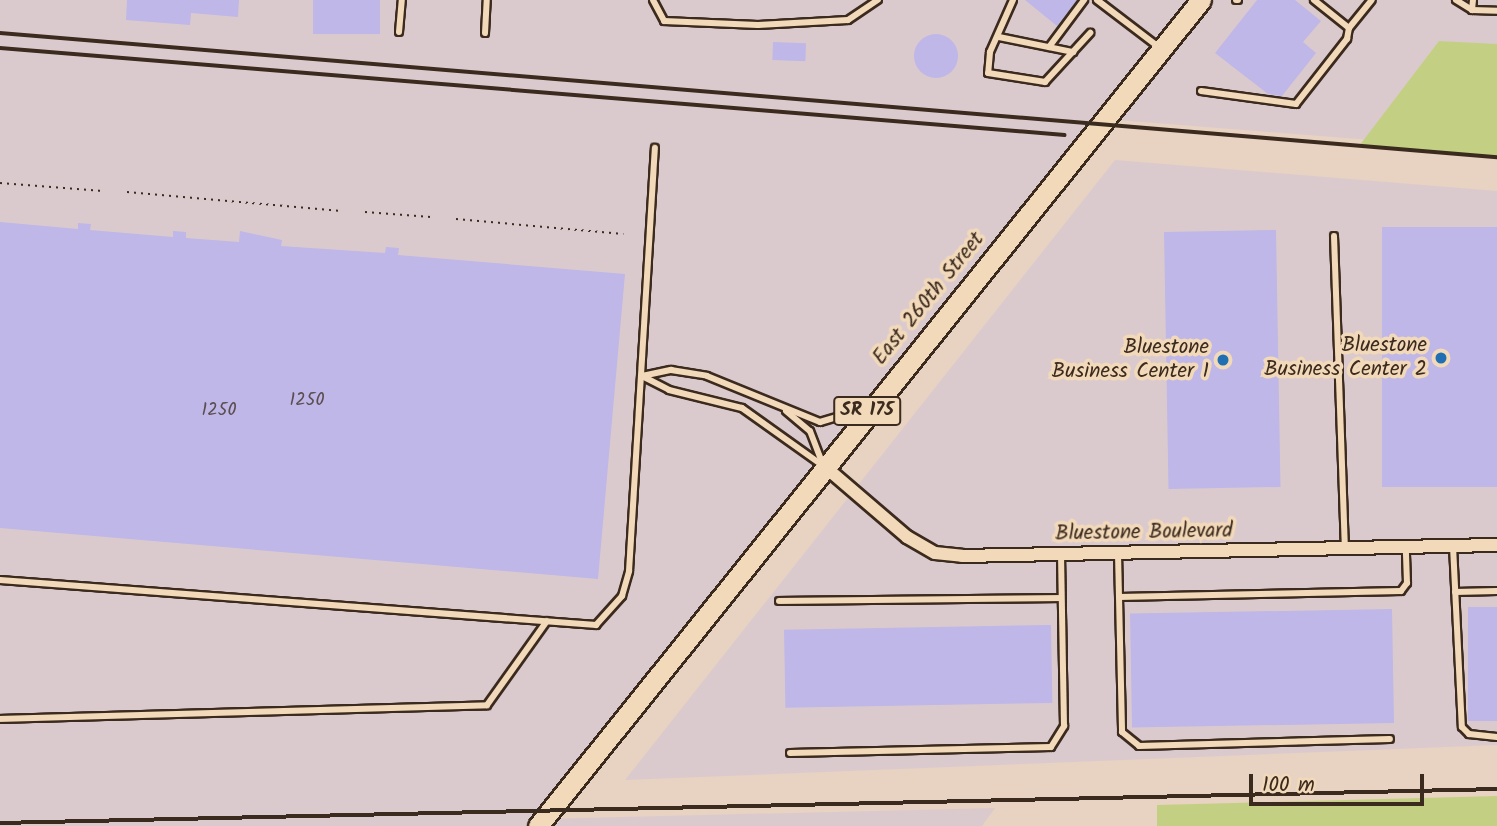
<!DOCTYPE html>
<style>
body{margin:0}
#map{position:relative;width:1497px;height:826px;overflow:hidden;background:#e8d2c2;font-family:Kalam,sans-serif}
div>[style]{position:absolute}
.built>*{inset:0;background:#dbcacd}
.green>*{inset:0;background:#c3d084}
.building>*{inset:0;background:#beb7e8;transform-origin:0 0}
.round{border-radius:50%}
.path>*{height:2px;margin-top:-1px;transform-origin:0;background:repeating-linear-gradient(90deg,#3b2a1e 0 2px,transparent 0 7px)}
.roads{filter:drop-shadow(2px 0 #3b2a1e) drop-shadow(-2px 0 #3b2a1e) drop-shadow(0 2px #3b2a1e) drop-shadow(0 -2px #3b2a1e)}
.service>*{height:6px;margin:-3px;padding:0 3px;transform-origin:3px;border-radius:3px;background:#f2d9b9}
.minor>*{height:12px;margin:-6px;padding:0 6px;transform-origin:6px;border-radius:6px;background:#f2d9b9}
.primary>*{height:19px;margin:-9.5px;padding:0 9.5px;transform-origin:9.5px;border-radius:9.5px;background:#f2d9b9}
.rail>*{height:3.5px;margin:-1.75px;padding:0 1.75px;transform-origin:1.75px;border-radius:1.75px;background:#3b2a1e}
.dots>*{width:19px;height:19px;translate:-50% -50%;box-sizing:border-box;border:4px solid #f2d9b9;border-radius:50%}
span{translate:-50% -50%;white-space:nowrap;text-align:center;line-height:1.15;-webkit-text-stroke:7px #f2d9b9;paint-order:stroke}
.number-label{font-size:18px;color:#5c4d50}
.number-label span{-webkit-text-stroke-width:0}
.shield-label span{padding:2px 5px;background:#f2d9b9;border:2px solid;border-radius:5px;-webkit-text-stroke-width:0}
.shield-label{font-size:19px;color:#3b2a1e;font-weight:700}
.street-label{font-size:21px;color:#3b2a1e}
.poi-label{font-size:21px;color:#3b2a1e}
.right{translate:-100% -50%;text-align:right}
.scale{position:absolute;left:1249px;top:774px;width:175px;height:32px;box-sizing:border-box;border:4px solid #3b2a1e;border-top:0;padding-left:9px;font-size:21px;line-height:24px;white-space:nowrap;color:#3b2a1e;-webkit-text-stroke:5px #f2d9b9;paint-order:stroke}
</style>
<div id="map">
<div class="built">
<i style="clip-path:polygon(0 0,1497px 0,1497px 150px,1105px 119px,542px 819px,995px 808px,982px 826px,0 826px)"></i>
<i style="clip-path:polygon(1115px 160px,1497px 191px,1497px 745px,625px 780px)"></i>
</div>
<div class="green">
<i style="clip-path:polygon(1439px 41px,1497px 44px,1497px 156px,1359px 146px)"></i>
<i style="clip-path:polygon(1497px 796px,1497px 826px,1157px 826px,1157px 805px)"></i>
</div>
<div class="building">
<i style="clip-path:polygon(127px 0,239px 0,238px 17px,191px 13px,190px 25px,126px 20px)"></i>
<i style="left:313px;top:0;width:67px;height:34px"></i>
<i style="clip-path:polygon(1025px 0,1077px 0,1057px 26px)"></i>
<i style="clip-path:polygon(1257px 0,1295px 0,1321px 21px,1303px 42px,1316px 53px,1282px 96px,1268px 94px,1215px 53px)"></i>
<i class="round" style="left:914px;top:34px;width:44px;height:44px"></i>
<i style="left:773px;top:42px;width:33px;height:18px;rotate:2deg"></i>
<i style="clip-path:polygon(0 222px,78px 229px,78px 223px,91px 224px,90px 230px,173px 237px,173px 231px,186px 232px,186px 238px,239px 242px,240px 231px,282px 240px,281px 246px,385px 253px,386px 247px,399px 248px,398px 255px,625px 274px,598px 579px,0 528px)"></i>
<i style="left:1497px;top:227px;width:260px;height:115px;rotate:90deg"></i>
<i style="left:1276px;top:230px;width:257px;height:112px;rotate:89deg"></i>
<i style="left:1468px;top:607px;width:29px;height:114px"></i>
<i style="left:1392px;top:609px;width:114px;height:262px;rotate:89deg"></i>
<i style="left:1051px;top:625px;width:78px;height:267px;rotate:89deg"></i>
</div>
<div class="path">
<i style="left:0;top:183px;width:103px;rotate:4.4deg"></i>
<i style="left:127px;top:192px;width:215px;rotate:5.1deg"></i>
<i style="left:365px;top:212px;width:66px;rotate:4.3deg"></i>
<i style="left:456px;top:219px;width:168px;rotate:5.1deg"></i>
</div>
<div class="roads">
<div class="service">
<i style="left:653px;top:0;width:24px;rotate:62deg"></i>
<i style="left:664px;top:21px;width:94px;rotate:2.4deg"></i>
<i style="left:758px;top:25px;width:90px;rotate:-3.2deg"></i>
<i style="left:848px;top:20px;width:36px;rotate:-34deg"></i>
<i style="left:1013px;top:0;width:57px;rotate:113.9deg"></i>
<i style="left:990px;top:52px;width:21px;rotate:95deg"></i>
<i style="left:988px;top:73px;width:58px;rotate:9deg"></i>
<i style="left:1045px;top:82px;width:67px;rotate:-47.4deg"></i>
<i style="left:1097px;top:0;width:79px;rotate:37.3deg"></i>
<i style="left:1236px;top:0;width:2px"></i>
<i style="left:1456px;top:0;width:19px;rotate:32deg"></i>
<i style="left:1473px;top:0;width:10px;rotate:96deg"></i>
<i style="left:1472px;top:10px;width:25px;rotate:2deg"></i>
<i style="left:1349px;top:28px;width:36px;rotate:-51deg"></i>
<i style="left:399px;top:32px;width:32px;rotate:-85deg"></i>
<i style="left:485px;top:33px;width:33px;rotate:-87deg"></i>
<i style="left:999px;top:37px;width:76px;rotate:11.5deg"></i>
<i style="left:1049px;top:47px;width:59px;rotate:-53.3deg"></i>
<i style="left:1201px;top:91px;width:96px;rotate:7.8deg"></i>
<i style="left:1296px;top:104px;width:83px;rotate:-51.9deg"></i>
<i style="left:1347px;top:39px;width:11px;rotate:-80deg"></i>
<i style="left:1349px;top:28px;width:45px;rotate:-141.3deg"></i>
<i style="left:1334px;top:236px;width:312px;rotate:88deg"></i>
<i style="left:642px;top:376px;width:30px;rotate:-12deg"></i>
<i style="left:671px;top:370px;width:36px;rotate:9deg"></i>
<i style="left:707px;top:376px;width:122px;rotate:22.2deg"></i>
<i style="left:820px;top:422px;width:46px;rotate:-16.5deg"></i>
<i style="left:642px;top:376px;width:30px;rotate:27deg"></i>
<i style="left:669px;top:390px;width:75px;rotate:13.9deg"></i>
<i style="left:742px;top:408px;width:98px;rotate:35.5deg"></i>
<i style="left:786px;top:411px;width:31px;rotate:40deg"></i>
<i style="left:810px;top:431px;width:34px;rotate:69deg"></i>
<i style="left:1453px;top:546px;width:181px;rotate:87.2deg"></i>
<i style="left:1462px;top:727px;width:10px;rotate:45deg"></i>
<i style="left:1469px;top:734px;width:28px;rotate:6deg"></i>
<i style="left:1118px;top:553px;width:44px;rotate:88.7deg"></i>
<i style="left:1119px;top:597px;width:282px;rotate:-1.2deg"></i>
<i style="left:1401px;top:591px;width:10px;rotate:-53deg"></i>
<i style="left:1407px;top:583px;width:36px;rotate:-92deg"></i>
<i style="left:0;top:580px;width:598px;rotate:4.32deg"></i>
<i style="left:596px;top:625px;width:39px;rotate:-48deg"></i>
<i style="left:622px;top:596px;width:26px;rotate:-74deg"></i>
<i style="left:629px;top:571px;width:424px;rotate:-86.5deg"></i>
<i style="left:1455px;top:592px;width:42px;rotate:-1.4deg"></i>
<i style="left:1119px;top:597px;width:135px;rotate:88.7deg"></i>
<i style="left:1122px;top:732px;width:22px;rotate:39deg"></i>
<i style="left:1139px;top:746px;width:251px;rotate:-1.6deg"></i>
<i style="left:779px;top:601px;width:282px;rotate:-0.6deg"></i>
<i style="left:0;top:719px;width:487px;rotate:-1.6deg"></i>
<i style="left:487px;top:705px;width:103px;rotate:-54.5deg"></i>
<i style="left:790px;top:753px;width:261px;rotate:-1.3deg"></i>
<i style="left:1051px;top:747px;width:25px;rotate:-58deg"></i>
<i style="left:1064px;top:726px;width:172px;rotate:-91deg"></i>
</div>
<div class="minor">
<i style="left:823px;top:465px;width:111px;rotate:40.6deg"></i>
<i style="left:907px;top:537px;width:32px;rotate:30deg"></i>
<i style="left:935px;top:553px;width:27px;rotate:6deg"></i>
<i style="left:962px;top:556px;width:535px;rotate:-1.18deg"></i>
</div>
<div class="primary">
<i style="left:538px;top:826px;width:1059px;rotate:-51.25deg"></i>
</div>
</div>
<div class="rail">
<i style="left:0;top:33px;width:1502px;rotate:4.74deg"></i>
<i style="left:0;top:48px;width:1068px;rotate:4.67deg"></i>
<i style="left:0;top:823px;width:1497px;rotate:-1.3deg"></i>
</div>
<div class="dots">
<i style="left:1441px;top:358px;background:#1f6fb2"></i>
<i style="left:1223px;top:360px;background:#1f6fb2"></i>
</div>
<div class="number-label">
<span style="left:307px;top:401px">1250</span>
<span style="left:219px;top:411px">1250</span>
</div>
<div class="shield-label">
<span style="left:867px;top:411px">SR 175</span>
</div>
<div class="street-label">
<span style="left:929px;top:299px;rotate:-51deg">East 260th Street</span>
<span style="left:1144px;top:533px;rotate:-1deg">Bluestone Boulevard</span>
</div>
<div class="poi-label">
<span class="right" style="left:1427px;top:358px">Bluestone<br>Business Center 2</span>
<span class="right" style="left:1209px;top:360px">Bluestone<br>Business Center 1</span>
</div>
<div class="scale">100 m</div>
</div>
